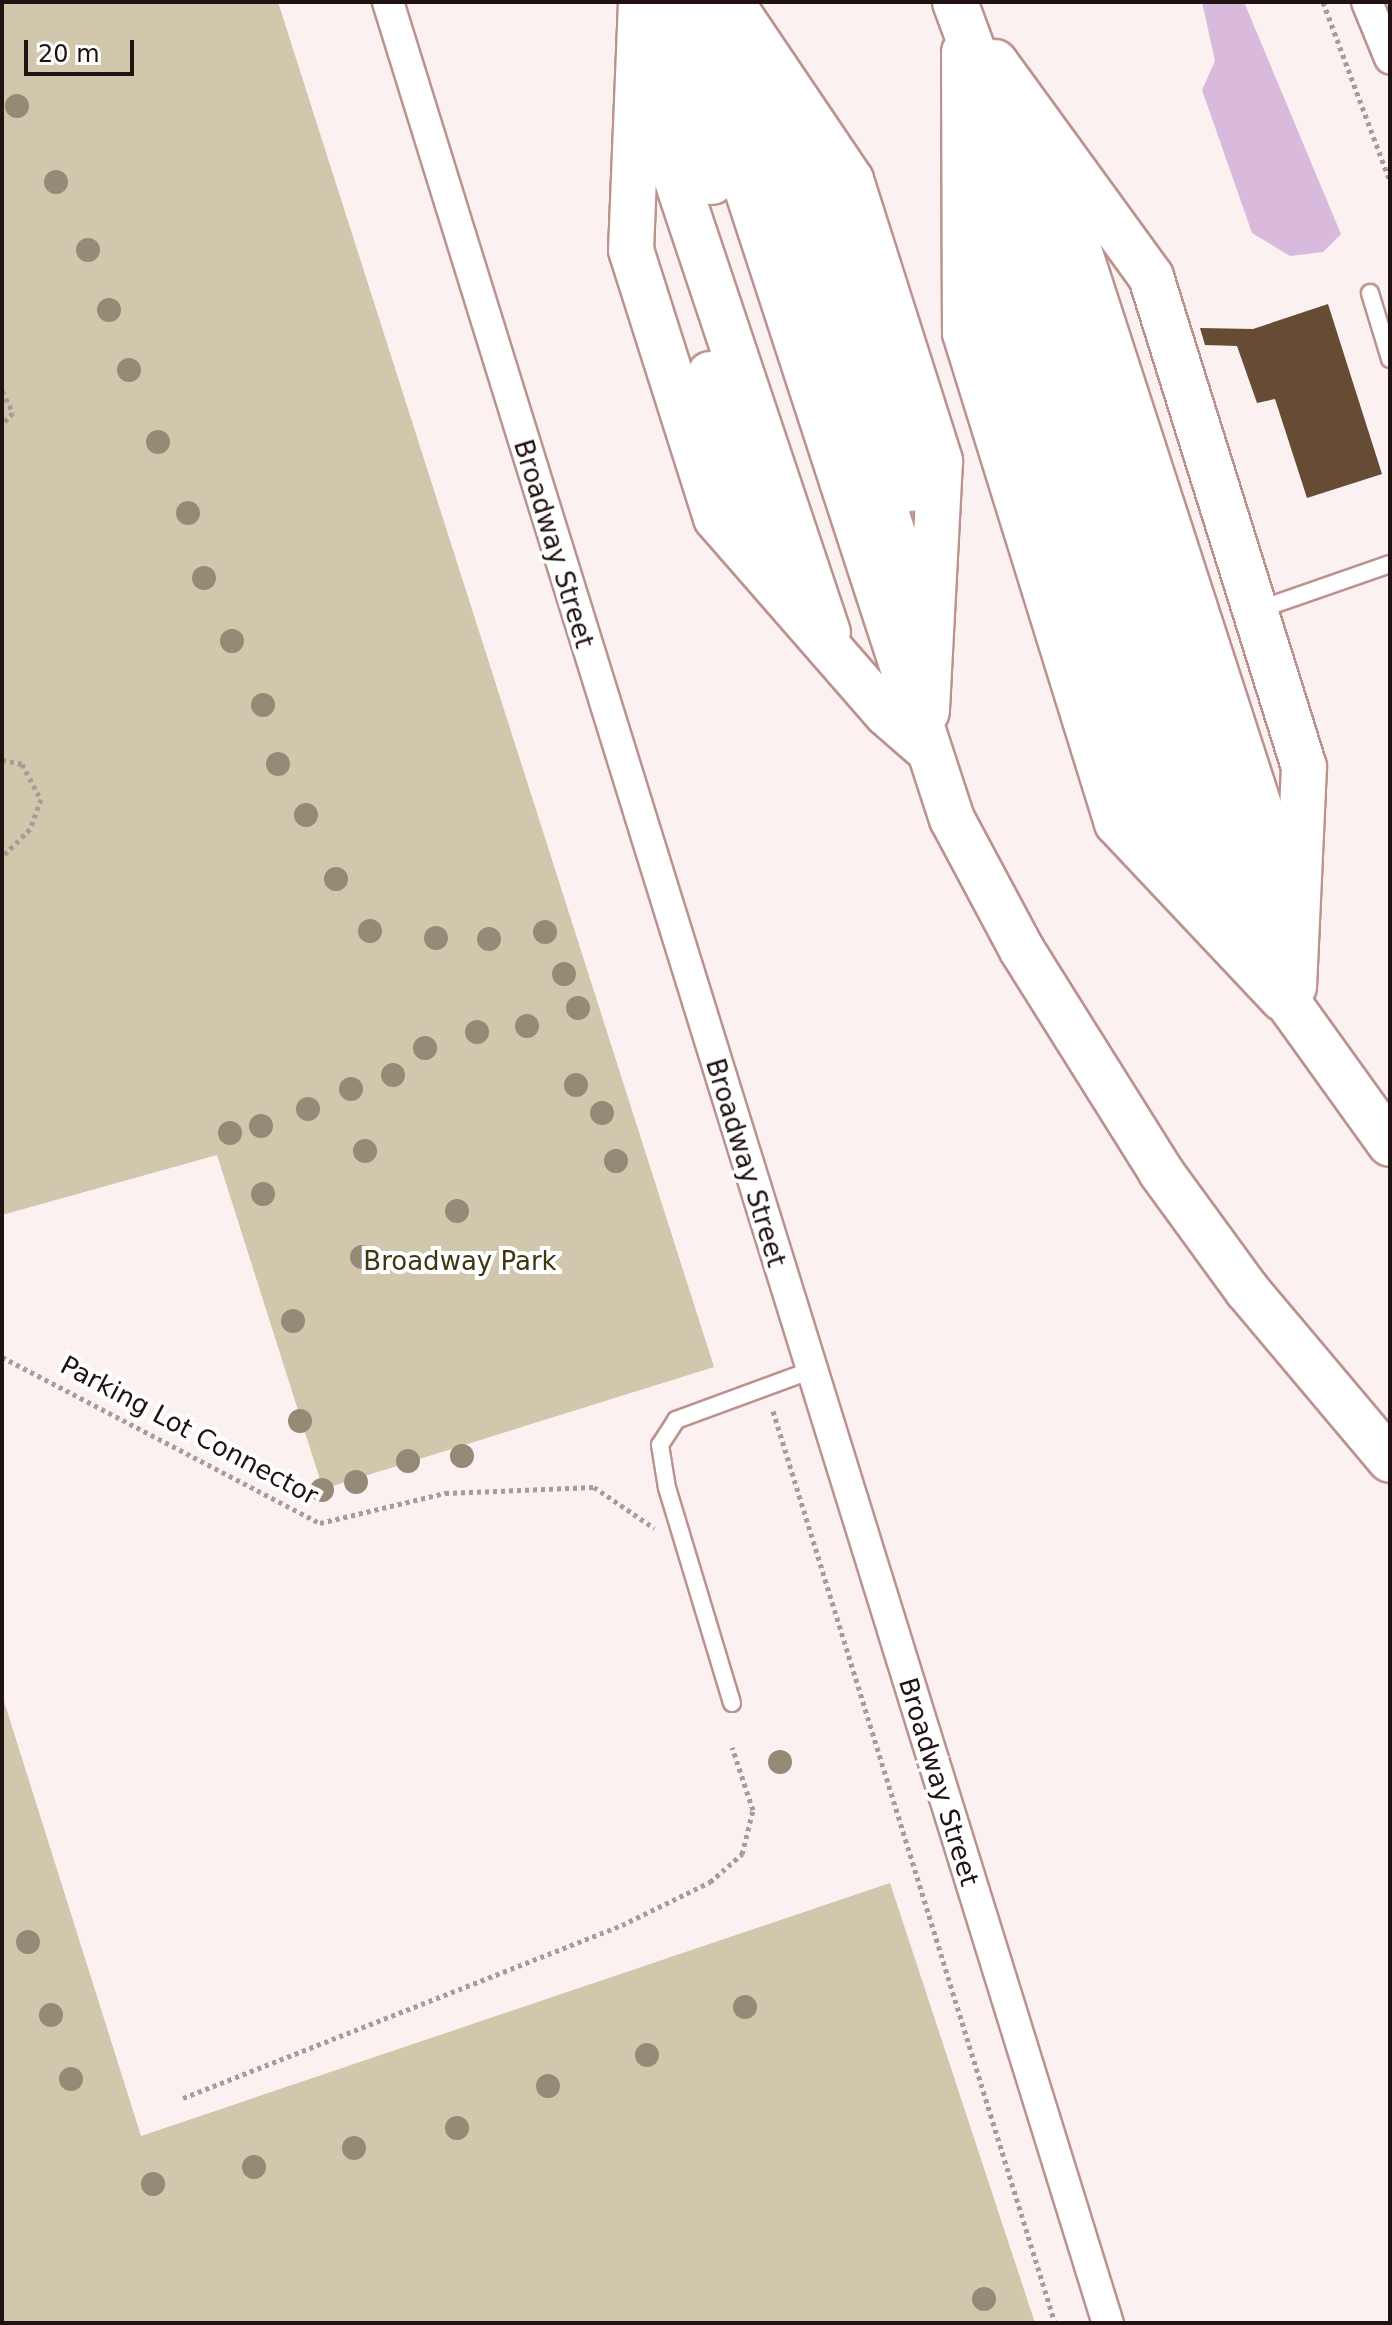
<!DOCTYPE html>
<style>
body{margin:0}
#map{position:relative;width:1392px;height:2325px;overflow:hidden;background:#faf1f0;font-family:"DejaVu Sans",sans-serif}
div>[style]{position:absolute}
.green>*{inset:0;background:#d0c7ac}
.water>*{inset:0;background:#d9b9dc}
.building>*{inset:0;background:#664c35}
.path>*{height:5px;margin-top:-2.5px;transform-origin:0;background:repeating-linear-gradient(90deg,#a79c9b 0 4px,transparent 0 8px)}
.roads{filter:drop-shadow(2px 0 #bb938c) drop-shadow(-2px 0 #bb938c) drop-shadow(0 2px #bb938c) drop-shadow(0 -2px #bb938c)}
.lane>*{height:16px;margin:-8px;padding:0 8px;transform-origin:8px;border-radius:8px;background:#fff}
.street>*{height:30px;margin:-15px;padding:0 15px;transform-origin:15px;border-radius:15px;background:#fff}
.highway>*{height:44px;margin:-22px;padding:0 22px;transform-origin:22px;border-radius:22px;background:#fff}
.trees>*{width:24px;height:24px;margin:-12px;border-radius:50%;background:#948a76}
span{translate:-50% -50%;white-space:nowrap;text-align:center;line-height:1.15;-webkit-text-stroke:8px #fff;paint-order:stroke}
.street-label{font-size:26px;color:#201210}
.park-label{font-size:26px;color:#403612}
.frame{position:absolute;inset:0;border:4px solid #201210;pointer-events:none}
.scale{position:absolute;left:24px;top:40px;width:110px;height:36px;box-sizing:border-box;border:4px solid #201210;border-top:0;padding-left:10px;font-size:24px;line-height:28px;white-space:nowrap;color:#201210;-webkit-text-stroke:6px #fff;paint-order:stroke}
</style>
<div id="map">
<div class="green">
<i style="clip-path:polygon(2px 2px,278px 2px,714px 1367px,323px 1489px,217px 1155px,2px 1215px)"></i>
<i style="clip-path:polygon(2px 1695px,141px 2136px,890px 1883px,1035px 2323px,2px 2323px)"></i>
</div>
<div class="water">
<i style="clip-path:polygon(1202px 2px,1244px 2px,1341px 234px,1323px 252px,1290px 256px,1252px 233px,1202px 90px,1215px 61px)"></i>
</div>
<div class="building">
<i style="clip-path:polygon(1328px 304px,1382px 474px,1307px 498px,1275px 399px,1257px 403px,1237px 346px,1205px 345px,1200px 328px,1253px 329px)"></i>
</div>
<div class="path">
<i style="left:1323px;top:2px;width:191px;rotate:69.5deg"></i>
<i style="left:2px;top:391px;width:25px;rotate:63deg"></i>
<i style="left:13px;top:413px;width:16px;rotate:135deg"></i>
<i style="left:2px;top:760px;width:20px;rotate:11deg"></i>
<i style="left:22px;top:764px;width:40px;rotate:62deg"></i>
<i style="left:41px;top:799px;width:32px;rotate:110deg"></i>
<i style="left:30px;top:829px;width:40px;rotate:135deg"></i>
<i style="left:2px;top:1357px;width:359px;rotate:27.6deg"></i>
<i style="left:320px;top:1523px;width:129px;rotate:-13.5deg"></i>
<i style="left:445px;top:1493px;width:149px;rotate:-2.3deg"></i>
<i style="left:594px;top:1487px;width:73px;rotate:34.3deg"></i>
<i style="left:773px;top:1411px;width:955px;rotate:72.82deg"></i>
<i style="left:183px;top:2098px;width:472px;rotate:-21.5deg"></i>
<i style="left:622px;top:1925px;width:98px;rotate:-26deg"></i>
<i style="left:710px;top:1882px;width:43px;rotate:-41.2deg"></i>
<i style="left:742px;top:1854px;width:45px;rotate:-76deg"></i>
<i style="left:753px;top:1810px;width:66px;rotate:-108.4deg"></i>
</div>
<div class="roads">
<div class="lane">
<i style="left:1370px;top:293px;width:69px;rotate:73.1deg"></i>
<i style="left:1255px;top:611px;width:143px;rotate:-19.2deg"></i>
<i style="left:732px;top:1703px;width:225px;rotate:-106.8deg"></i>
<i style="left:667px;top:1488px;width:44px;rotate:-99.2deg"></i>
<i style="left:660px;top:1445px;width:30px;rotate:-57deg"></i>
<i style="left:676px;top:1420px;width:142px;rotate:-20.2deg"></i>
</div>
<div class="street">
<i style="left:388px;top:2px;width:2430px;rotate:72.77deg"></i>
<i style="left:1367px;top:2px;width:61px;rotate:67.7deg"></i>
</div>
<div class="highway">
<i style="left:641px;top:2px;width:248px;rotate:92.3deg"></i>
<i style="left:631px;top:250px;width:281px;rotate:72.4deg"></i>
<i style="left:716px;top:518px;width:260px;rotate:48.9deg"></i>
<i style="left:887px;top:714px;width:50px;rotate:41deg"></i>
<i style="left:651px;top:2px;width:190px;rotate:71.3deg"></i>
<i style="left:686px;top:2px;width:859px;rotate:71.97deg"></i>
<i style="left:952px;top:819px;width:149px;rotate:61.9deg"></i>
<i style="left:1022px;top:950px;width:262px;rotate:57.9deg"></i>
<i style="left:1161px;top:1172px;width:146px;rotate:53.9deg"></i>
<i style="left:1247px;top:1290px;width:222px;rotate:49.9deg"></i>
<i style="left:731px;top:2px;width:215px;rotate:56deg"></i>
<i style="left:851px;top:180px;width:295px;rotate:72.4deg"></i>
<i style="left:940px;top:461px;width:251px;rotate:93deg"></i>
<i style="left:955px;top:2px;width:326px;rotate:69.7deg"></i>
<i style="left:1068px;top:308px;width:507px;rotate:72.78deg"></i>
<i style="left:1218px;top:792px;width:230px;rotate:70.9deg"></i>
<i style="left:1293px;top:1009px;width:166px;rotate:54.3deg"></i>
<i style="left:731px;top:27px;width:624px;rotate:72.26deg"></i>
<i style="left:964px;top:52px;width:281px;rotate:89.8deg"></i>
<i style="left:965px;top:333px;width:513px;rotate:72.77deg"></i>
<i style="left:1117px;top:823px;width:242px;rotate:46.7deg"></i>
<i style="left:995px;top:62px;width:266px;rotate:54deg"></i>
<i style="left:1151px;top:277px;width:513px;rotate:72.66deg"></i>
<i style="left:1304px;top:767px;width:220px;rotate:92.6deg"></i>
<i style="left:647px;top:91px;width:571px;rotate:71.53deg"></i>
<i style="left:794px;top:120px;width:387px;rotate:72.5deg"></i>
<i style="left:1049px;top:157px;width:776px;rotate:72.06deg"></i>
<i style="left:976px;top:158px;width:803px;rotate:72.31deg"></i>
<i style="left:977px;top:258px;width:643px;rotate:72.64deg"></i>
<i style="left:710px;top:374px;width:207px;rotate:72deg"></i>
</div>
</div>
<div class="trees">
<i style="left:17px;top:106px"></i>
<i style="left:56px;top:182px"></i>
<i style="left:88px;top:250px"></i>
<i style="left:109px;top:310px"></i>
<i style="left:129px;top:370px"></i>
<i style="left:158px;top:442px"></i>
<i style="left:188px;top:513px"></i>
<i style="left:204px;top:578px"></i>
<i style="left:232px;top:641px"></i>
<i style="left:263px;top:705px"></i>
<i style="left:278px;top:764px"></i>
<i style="left:306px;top:815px"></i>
<i style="left:336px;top:879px"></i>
<i style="left:370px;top:931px"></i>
<i style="left:545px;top:932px"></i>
<i style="left:436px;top:938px"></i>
<i style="left:489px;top:939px"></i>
<i style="left:564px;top:974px"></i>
<i style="left:578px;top:1008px"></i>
<i style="left:527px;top:1026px"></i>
<i style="left:477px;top:1032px"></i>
<i style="left:425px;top:1048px"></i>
<i style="left:393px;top:1075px"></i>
<i style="left:576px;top:1085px"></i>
<i style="left:351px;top:1089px"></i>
<i style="left:308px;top:1109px"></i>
<i style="left:602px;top:1113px"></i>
<i style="left:261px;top:1126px"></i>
<i style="left:230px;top:1133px"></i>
<i style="left:365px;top:1151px"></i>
<i style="left:616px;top:1161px"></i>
<i style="left:263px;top:1194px"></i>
<i style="left:457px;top:1211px"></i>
<i style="left:362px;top:1257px"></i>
<i style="left:293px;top:1321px"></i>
<i style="left:300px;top:1421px"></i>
<i style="left:462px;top:1456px"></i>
<i style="left:408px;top:1461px"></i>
<i style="left:356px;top:1482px"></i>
<i style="left:322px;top:1490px"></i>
<i style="left:780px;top:1762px"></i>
<i style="left:28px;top:1942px"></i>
<i style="left:745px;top:2007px"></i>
<i style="left:51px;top:2015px"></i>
<i style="left:647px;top:2055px"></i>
<i style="left:71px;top:2079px"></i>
<i style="left:548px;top:2086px"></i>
<i style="left:457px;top:2128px"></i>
<i style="left:354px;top:2148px"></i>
<i style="left:254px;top:2167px"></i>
<i style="left:153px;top:2184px"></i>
<i style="left:984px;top:2299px"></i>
</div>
<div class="street-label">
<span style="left:553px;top:544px;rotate:73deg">Broadway Street</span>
<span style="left:745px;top:1163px;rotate:73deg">Broadway Street</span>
<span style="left:189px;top:1431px;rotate:28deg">Parking Lot Connector</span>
<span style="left:938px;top:1782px;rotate:73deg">Broadway Street</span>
</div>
<div class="park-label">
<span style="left:460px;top:1262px">Broadway Park</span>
</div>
<div class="frame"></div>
<div class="scale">20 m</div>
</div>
